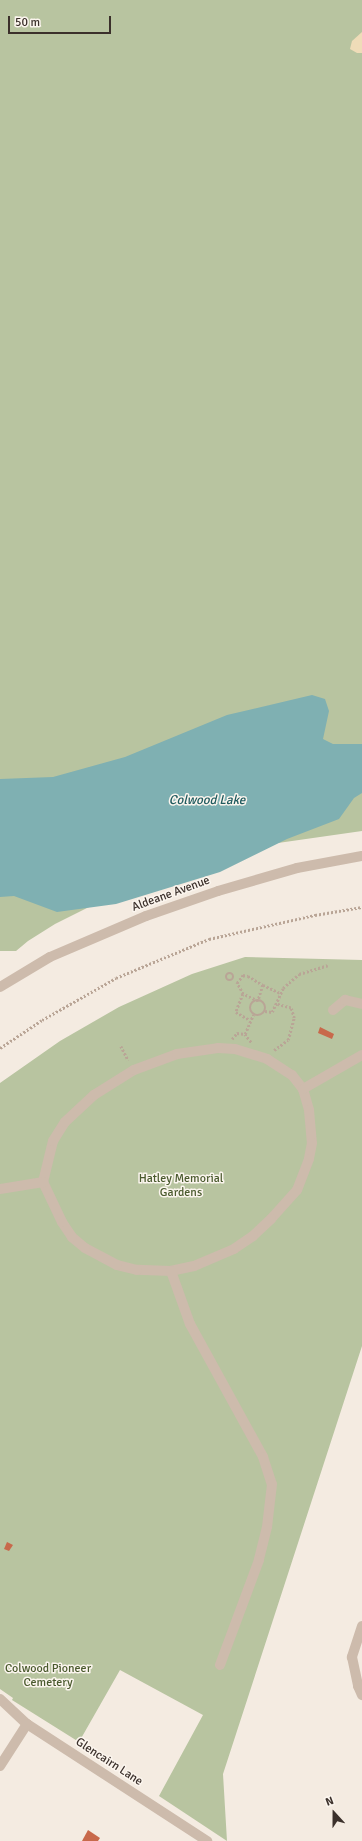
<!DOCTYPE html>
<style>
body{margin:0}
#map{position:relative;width:362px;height:1841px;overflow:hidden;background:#f4ebe1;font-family:Signika,sans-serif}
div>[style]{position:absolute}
.green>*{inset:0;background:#b8c4a0}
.sand>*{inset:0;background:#efdcb8}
.water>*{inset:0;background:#7fb0b2}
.building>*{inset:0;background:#c8694b}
.path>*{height:2.5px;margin-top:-1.25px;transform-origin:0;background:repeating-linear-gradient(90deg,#b9a596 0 2px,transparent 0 4px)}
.path>.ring{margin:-1.25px;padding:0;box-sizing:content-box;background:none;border:2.5px solid #b9a596;border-radius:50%}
.minor>*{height:10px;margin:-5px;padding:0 5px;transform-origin:5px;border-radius:5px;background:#cdbbac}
span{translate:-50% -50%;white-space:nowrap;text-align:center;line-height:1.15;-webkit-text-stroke:3px #fbf5ee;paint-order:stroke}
.street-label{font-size:12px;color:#3b302b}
.park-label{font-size:12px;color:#4a5a2e}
.water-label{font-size:13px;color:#1f5a5e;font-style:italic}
.north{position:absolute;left:314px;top:1793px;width:40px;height:40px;-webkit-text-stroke:3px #fbf5ee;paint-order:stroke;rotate:339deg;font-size:11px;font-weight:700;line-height:16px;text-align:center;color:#3b302b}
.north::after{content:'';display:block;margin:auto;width:14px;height:18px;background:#3b302b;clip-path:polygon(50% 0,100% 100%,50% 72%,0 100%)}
.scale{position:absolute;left:8px;top:16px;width:103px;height:18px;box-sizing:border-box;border:2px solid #3b302b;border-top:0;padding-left:5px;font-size:12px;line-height:14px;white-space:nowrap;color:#3b302b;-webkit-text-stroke:3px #fbf5ee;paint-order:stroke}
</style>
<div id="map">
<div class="green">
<i style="clip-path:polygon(0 0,362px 0,362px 831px,257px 846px,117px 893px,55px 924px,28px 941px,16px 951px,0 951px)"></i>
<i style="clip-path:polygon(245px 957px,362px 960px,362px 1346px,223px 1774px,227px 1841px,159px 1796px,203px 1715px,120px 1670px,79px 1742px,12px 1700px,13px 1698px,0 1689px,0 1083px,60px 1041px,119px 1007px,192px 974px)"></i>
</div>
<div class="sand">
<i style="clip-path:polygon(362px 32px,362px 53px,357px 53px,350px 49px,352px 41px)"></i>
</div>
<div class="water">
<i style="clip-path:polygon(312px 695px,325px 699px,329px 711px,323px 739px,333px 744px,362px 744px,362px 793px,354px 798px,339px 819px,287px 839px,220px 872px,116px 904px,57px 912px,14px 896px,0 897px,0 779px,53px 777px,125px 757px,227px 715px)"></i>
</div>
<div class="building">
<i style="clip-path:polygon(320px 1027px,334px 1034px,332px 1039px,318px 1033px)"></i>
<i style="clip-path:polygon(7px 1542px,13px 1545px,9px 1551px,4px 1549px)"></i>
<i style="clip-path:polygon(88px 1830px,100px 1838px,98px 1841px,82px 1841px)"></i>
</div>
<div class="path">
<i class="ring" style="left:226px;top:973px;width:5.5px;height:5.5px"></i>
<i style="left:263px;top:985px;width:17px;rotate:107deg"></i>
<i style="left:258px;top:1001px;width:17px;rotate:-155deg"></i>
<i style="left:243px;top:994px;width:13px;rotate:-119deg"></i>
<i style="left:237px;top:983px;width:10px;rotate:-53deg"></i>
<i style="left:243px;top:975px;width:5px;rotate:11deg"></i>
<i style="left:248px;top:976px;width:17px;rotate:31deg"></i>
<i style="left:263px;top:985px;width:19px;rotate:25deg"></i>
<i style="left:243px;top:994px;width:19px;rotate:111deg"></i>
<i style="left:236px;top:1012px;width:16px;rotate:30deg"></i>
<i class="ring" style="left:250px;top:1000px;width:13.5px;height:13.5px"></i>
<i style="left:265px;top:1011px;width:7px;rotate:8deg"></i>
<i style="left:272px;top:1012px;width:26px;rotate:-65deg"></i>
<i style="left:283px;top:988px;width:21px;rotate:-41deg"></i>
<i style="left:299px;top:974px;width:30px;rotate:-17deg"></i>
<i style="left:245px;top:1034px;width:21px;rotate:-67deg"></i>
<i style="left:232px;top:1039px;width:8px;rotate:-50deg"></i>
<i style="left:237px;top:1033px;width:8px;rotate:7deg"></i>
<i style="left:245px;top:1034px;width:11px;rotate:52deg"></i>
<i style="left:121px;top:1046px;width:16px;rotate:63deg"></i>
<i style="left:0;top:1048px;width:50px;rotate:-33.7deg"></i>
<i style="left:42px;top:1020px;width:85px;rotate:-29.6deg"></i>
<i style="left:116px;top:978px;width:101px;rotate:-22.8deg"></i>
<i style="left:209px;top:939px;width:109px;rotate:-12.8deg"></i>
<i style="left:315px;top:915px;width:48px;rotate:-9.7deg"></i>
<i style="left:274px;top:1050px;width:17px;rotate:-36deg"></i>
<i style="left:288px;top:1040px;width:23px;rotate:-75deg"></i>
<i style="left:294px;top:1018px;width:10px;rotate:-107deg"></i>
<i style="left:291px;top:1008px;width:16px;rotate:-165deg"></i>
</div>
<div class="minor">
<i style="left:0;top:987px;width:58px;rotate:-31deg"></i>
<i style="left:50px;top:957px;width:104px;rotate:-23.1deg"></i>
<i style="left:146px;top:916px;width:76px;rotate:-19.1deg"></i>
<i style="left:218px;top:891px;width:82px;rotate:-16.2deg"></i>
<i style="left:297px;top:868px;width:66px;rotate:-10.5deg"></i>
<i style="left:333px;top:1010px;width:16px;rotate:-40deg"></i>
<i style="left:345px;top:1000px;width:17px;rotate:13deg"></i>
<i style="left:218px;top:1048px;width:17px;rotate:3deg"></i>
<i style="left:235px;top:1049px;width:34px;rotate:17deg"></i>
<i style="left:267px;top:1059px;width:30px;rotate:33deg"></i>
<i style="left:292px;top:1075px;width:18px;rotate:52deg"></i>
<i style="left:303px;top:1089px;width:22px;rotate:74deg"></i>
<i style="left:309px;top:1110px;width:33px;rotate:85deg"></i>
<i style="left:312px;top:1143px;width:16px;rotate:101deg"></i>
<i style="left:309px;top:1159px;width:33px;rotate:111deg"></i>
<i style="left:297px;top:1190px;width:39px;rotate:132deg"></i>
<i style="left:271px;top:1219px;width:25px;rotate:137deg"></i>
<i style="left:253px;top:1236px;width:23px;rotate:146deg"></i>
<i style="left:234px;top:1249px;width:43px;rotate:157deg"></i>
<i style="left:194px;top:1266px;width:24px;rotate:168deg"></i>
<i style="left:171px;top:1271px;width:34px;rotate:-178deg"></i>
<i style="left:137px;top:1270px;width:21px;rotate:-166deg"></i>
<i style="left:117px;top:1265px;width:36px;rotate:-152deg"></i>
<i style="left:85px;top:1248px;width:17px;rotate:-140deg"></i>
<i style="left:72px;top:1237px;width:18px;rotate:-124deg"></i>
<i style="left:62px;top:1222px;width:44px;rotate:-115.4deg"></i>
<i style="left:43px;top:1182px;width:42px;rotate:-76.3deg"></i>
<i style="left:53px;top:1141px;width:22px;rotate:-58deg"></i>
<i style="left:65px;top:1122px;width:40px;rotate:-43deg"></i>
<i style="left:94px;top:1095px;width:47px;rotate:-32deg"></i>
<i style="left:134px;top:1070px;width:46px;rotate:-20.4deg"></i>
<i style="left:177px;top:1054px;width:41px;rotate:-8.3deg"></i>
<i style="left:303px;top:1089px;width:68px;rotate:-30deg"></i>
<i style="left:0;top:1189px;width:44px;rotate:-9.2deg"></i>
<i style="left:171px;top:1271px;width:56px;rotate:70.3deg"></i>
<i style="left:190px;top:1324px;width:152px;rotate:61.2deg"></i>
<i style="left:263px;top:1457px;width:28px;rotate:72deg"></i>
<i style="left:272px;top:1484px;width:43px;rotate:96.6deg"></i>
<i style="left:267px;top:1527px;width:34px;rotate:104deg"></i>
<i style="left:259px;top:1560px;width:112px;rotate:110.4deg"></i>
<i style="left:362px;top:1626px;width:33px;rotate:108deg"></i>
<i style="left:352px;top:1657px;width:30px;rotate:78deg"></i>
<i style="left:358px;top:1686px;width:10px;rotate:66deg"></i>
<i style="left:0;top:1699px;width:37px;rotate:43deg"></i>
<i style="left:27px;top:1724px;width:215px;rotate:33deg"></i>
<i style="left:0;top:1766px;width:50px;rotate:-57.3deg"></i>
</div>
<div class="street-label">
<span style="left:171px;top:894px;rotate:-20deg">Aldeane Avenue</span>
<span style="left:109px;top:1762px;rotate:33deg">Glencairn Lane</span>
</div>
<div class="park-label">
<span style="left:181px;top:1186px">Hatley Memorial<br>Gardens</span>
<span style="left:48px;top:1676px">Colwood Pioneer<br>Cemetery</span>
</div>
<div class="water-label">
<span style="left:207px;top:800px">Colwood Lake</span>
</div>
<div class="north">N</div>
<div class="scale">50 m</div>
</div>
